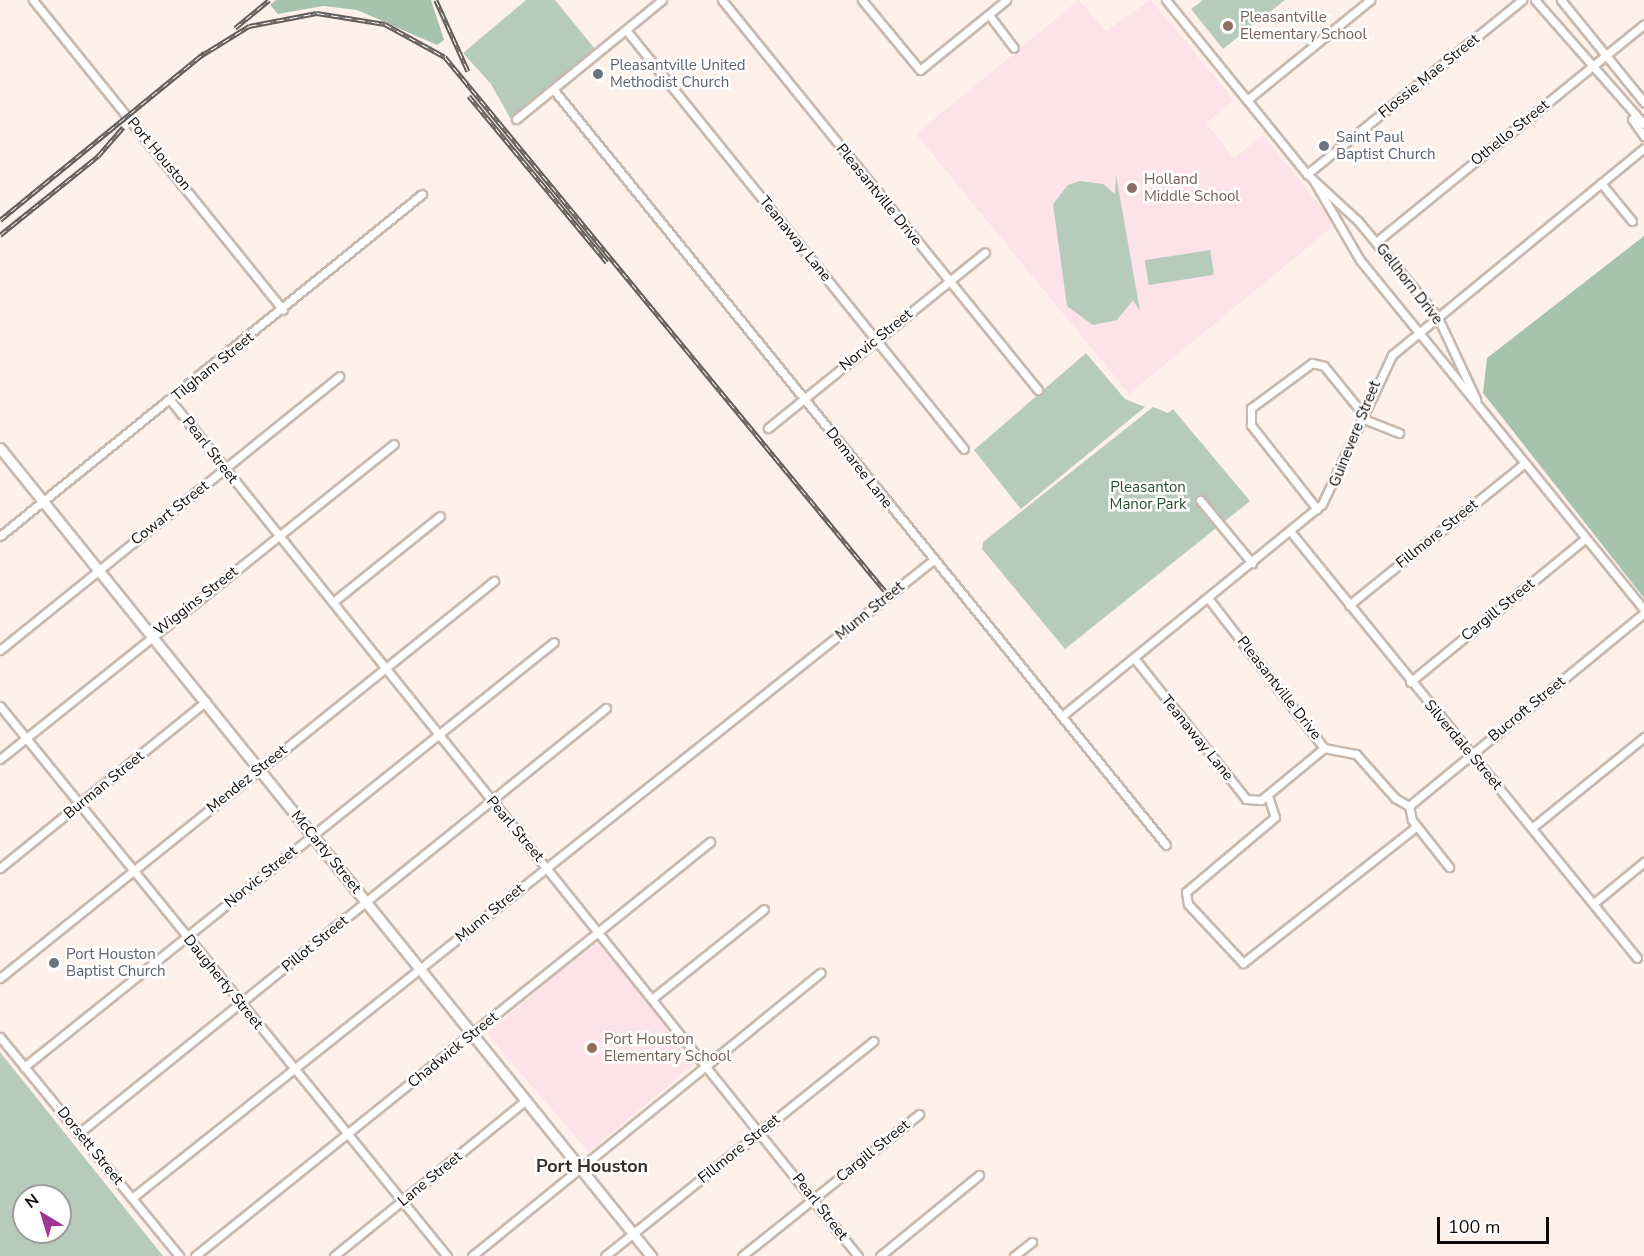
<!DOCTYPE html>
<style>
body{margin:0}
#map{position:relative;width:1644px;height:1256px;overflow:hidden;background:#fef1e9;font-family:"Nunito Sans",sans-serif}
div>[style]{position:absolute}
.education>*{inset:0;background:#fce2e9}
.green>*{inset:0;background:#b7cbbb;transform-origin:0 0}
.forest>*{inset:0;background:#a6c3ac}
.roads{filter:drop-shadow(2px 0 #c8b9af) drop-shadow(-2px 0 #c8b9af) drop-shadow(0 2px #c8b9af) drop-shadow(0 -2px #c8b9af)}
.minor>*{height:7px;margin:-3.5px;padding:0 3.5px;transform-origin:3.5px;border-radius:3.5px;background:#fff}
.secondary>*{height:9px;margin:-4.5px;padding:0 4.5px;transform-origin:4.5px;border-radius:4.5px;background:#fff}
.rail>*{height:4.5px;margin-top:-2.25px;transform-origin:0;background:repeating-linear-gradient(90deg,#fff 0 7px,#655d59 0 14px);box-sizing:border-box;border-block:2px solid #655d59}
.dots>*{width:16px;height:16px;translate:-50% -50%;box-sizing:border-box;border:3px solid #fff;border-radius:50%}
span{translate:-50% -50%;white-space:nowrap;text-align:center;line-height:1.15;-webkit-text-stroke:5px #fff;paint-order:stroke}
.education-label{font-size:15px;color:#785e54}
.left{translate:0 -50%;text-align:left}
.worship-label{font-size:15px;color:#5b616d}
.street-label{font-size:15px;color:#100b08}
.park-label{font-size:15px;color:#23502f}
.quarter-label{font-size:18px;color:#382d25;font-weight:700}
.north{position:absolute;left:12px;top:1184px;width:60px;height:60px;box-sizing:border-box;background:#fff;border:2px solid #9f9d9c;border-radius:50%;rotate:322deg;font-size:16px;font-weight:700;line-height:24px;text-align:center;color:#100b08}
.north::after{content:'';display:block;margin:auto;width:21px;height:27px;background:#a03698;clip-path:polygon(50% 0,100% 100%,50% 72%,0 100%)}
.scale{position:absolute;left:1437px;top:1217px;width:112px;height:27px;box-sizing:border-box;border:3px solid #100b08;border-top:0;padding-left:8px;font-size:18px;line-height:21px;white-space:nowrap;color:#100b08;-webkit-text-stroke:4px #fff;paint-order:stroke}
</style>
<div id="map">
<div class="education">
<i style="clip-path:polygon(1079px 0,1106px 31px,1151px 0,1234px 100px,1206px 123px,1234px 158px,1263px 135px,1329px 217px,1331px 228px,1129px 394px,916px 134px)"></i>
<i style="clip-path:polygon(592px 943px,600px 943px,696px 1062px,589px 1152px,487px 1034px)"></i>
</div>
<div class="green">
<i style="clip-path:polygon(526px 0,555px 0,595px 49px,510px 118px,491px 84px,463px 53px)"></i>
<i style="clip-path:polygon(1203px 0,1285px 0,1223px 49px,1191px 9px)"></i>
<i style="clip-path:polygon(1116px 175px,1140px 311px,1133px 300px,1117px 320px,1093px 325px,1067px 306px,1053px 204px,1068px 185px,1080px 181px,1103px 184px,1115px 194px)"></i>
<i style="left:1210px;top:250px;width:25px;height:66px;rotate:81deg"></i>
<i style="clip-path:polygon(1086px 353px,1125px 399px,1145px 407px,1021px 509px,974px 450px)"></i>
<i style="clip-path:polygon(1153px 407px,1168px 413px,1173px 409px,1250px 501px,1065px 649px,982px 549px,983px 542px)"></i>
<i style="clip-path:polygon(evenodd,0 1052px,163px 1256px,0 1256px,0 1052px,24px 1196px,60px 1196px,60px 1232px,24px 1232px,24px 1196px)"></i>
</div>
<div class="forest">
<i style="clip-path:polygon(276px 0,431px 0,444px 40px,437px 45px,357px 10px,323px 6px,278px 14px,270px 5px)"></i>
<i style="clip-path:polygon(1644px 236px,1644px 598px,1483px 393px,1487px 358px)"></i>
</div>
<div class="roads">
<div class="minor">
<i style="left:33px;top:0;width:398px;rotate:51.1deg"></i>
<i style="left:722px;top:0;width:502px;rotate:50.98deg"></i>
<i style="left:862px;top:0;width:91px;rotate:50.4deg"></i>
<i style="left:920px;top:70px;width:111px;rotate:-39.1deg"></i>
<i style="left:1166px;top:0;width:224px;rotate:51deg"></i>
<i style="left:1307px;top:174px;width:69px;rotate:42.7deg"></i>
<i style="left:1358px;top:221px;width:124px;rotate:50.3deg"></i>
<i style="left:1437px;top:316px;width:92px;rotate:64.8deg"></i>
<i style="left:1535px;top:0;width:165px;rotate:48.7deg"></i>
<i style="left:1561px;top:0;width:132px;rotate:50.9deg"></i>
<i style="left:989px;top:15px;width:41px;rotate:52.9deg"></i>
<i style="left:626px;top:30px;width:538px;rotate:51.11deg"></i>
<i style="left:553px;top:89px;width:973px;rotate:50.96deg"></i>
<i style="left:1247px;top:100px;width:159px;rotate:-39.1deg"></i>
<i style="left:516px;top:119px;width:188px;rotate:-39.2deg"></i>
<i style="left:1632px;top:119px;width:21px;rotate:55deg"></i>
<i style="left:1307px;top:174px;width:277px;rotate:-39deg"></i>
<i style="left:1314px;top:181px;width:91px;rotate:59.8deg"></i>
<i style="left:1360px;top:260px;width:451px;rotate:50.9deg"></i>
<i style="left:1601px;top:183px;width:49px;rotate:50.8deg"></i>
<i style="left:1376px;top:242px;width:345px;rotate:-39.1deg"></i>
<i style="left:171px;top:401px;width:1097px;rotate:51.22deg"></i>
<i style="left:1361px;top:418px;width:41px;rotate:21.5deg"></i>
<i style="left:768px;top:428px;width:279px;rotate:-39deg"></i>
<i style="left:1200px;top:500px;width:82px;rotate:50.5deg"></i>
<i style="left:1317px;top:509px;width:107px;rotate:-128.2deg"></i>
<i style="left:1251px;top:425px;width:17px;rotate:-90deg"></i>
<i style="left:1251px;top:408px;width:76px;rotate:-36.4deg"></i>
<i style="left:1312px;top:363px;width:12px;rotate:14deg"></i>
<i style="left:1324px;top:366px;width:62px;rotate:50.9deg"></i>
<i style="left:1290px;top:531px;width:550px;rotate:50.9deg"></i>
<i style="left:0;top:536px;width:543px;rotate:-39.02deg"></i>
<i style="left:1208px;top:598px;width:190px;rotate:52.3deg"></i>
<i style="left:333px;top:602px;width:137px;rotate:-38.8deg"></i>
<i style="left:1349px;top:605px;width:226px;rotate:-38.9deg"></i>
<i style="left:0;top:650px;width:436px;rotate:-38.9deg"></i>
<i style="left:1134px;top:658px;width:180px;rotate:51.5deg"></i>
<i style="left:1246px;top:799px;width:15px;rotate:4deg"></i>
<i style="left:1261px;top:800px;width:82px;rotate:-39.5deg"></i>
<i style="left:1410px;top:682px;width:227px;rotate:-39.3deg"></i>
<i style="left:0;top:706px;width:709px;rotate:50.9deg"></i>
<i style="left:1062px;top:716px;width:335px;rotate:-39.2deg"></i>
<i style="left:1322px;top:504px;width:165px;rotate:-64.8deg"></i>
<i style="left:1392px;top:355px;width:326px;rotate:-39.4deg"></i>
<i style="left:1324px;top:748px;width:33px;rotate:11deg"></i>
<i style="left:1356px;top:754px;width:59px;rotate:48.4deg"></i>
<i style="left:1395px;top:798px;width:16px;rotate:30deg"></i>
<i style="left:0;top:759px;width:504px;rotate:-38.64deg"></i>
<i style="left:1268px;top:796px;width:22px;rotate:72deg"></i>
<i style="left:1275px;top:817px;width:116px;rotate:139.9deg"></i>
<i style="left:1186px;top:892px;width:12px;rotate:81deg"></i>
<i style="left:1188px;top:904px;width:81px;rotate:47deg"></i>
<i style="left:1243px;top:963px;width:221px;rotate:-38.2deg"></i>
<i style="left:1409px;top:806px;width:304px;rotate:-39.4deg"></i>
<i style="left:1409px;top:806px;width:14px;rotate:78deg"></i>
<i style="left:1412px;top:820px;width:60px;rotate:51.8deg"></i>
<i style="left:1533px;top:827px;width:143px;rotate:-39deg"></i>
<i style="left:0;top:868px;width:265px;rotate:-39deg"></i>
<i style="left:1594px;top:903px;width:65px;rotate:-39.4deg"></i>
<i style="left:0;top:978px;width:634px;rotate:-38.79deg"></i>
<i style="left:653px;top:998px;width:142px;rotate:-38.7deg"></i>
<i style="left:0;top:1037px;width:283px;rotate:50.7deg"></i>
<i style="left:24px;top:1067px;width:679px;rotate:-38.73deg"></i>
<i style="left:79px;top:1133px;width:677px;rotate:-38.88deg"></i>
<i style="left:132px;top:1198px;width:1023px;rotate:-38.53deg"></i>
<i style="left:195px;top:1256px;width:661px;rotate:-38.8deg"></i>
<i style="left:334px;top:1256px;width:247px;rotate:-39.1deg"></i>
<i style="left:472px;top:1256px;width:449px;rotate:-39.1deg"></i>
<i style="left:605px;top:1256px;width:344px;rotate:-38.7deg"></i>
<i style="left:742px;top:1256px;width:227px;rotate:-38.7deg"></i>
<i style="left:880px;top:1256px;width:128px;rotate:-39.3deg"></i>
<i style="left:1014px;top:1256px;width:23px;rotate:-38deg"></i>
</div>
<div class="secondary">
<i style="left:0;top:448px;width:1038px;rotate:51.14deg"></i>
</div>
</div>
<div class="rail">
<i style="left:436px;top:0;width:78px;rotate:65.7deg"></i>
<i style="left:235px;top:28px;width:44px;rotate:-39.5deg"></i>
<i style="left:199px;top:57px;width:59px;rotate:-31.8deg"></i>
<i style="left:249px;top:26px;width:69px;rotate:-10.8deg"></i>
<i style="left:317px;top:13px;width:69px;rotate:9.2deg"></i>
<i style="left:385px;top:24px;width:68px;rotate:28.8deg"></i>
<i style="left:445px;top:57px;width:692px;rotate:50.51deg"></i>
<i style="left:469px;top:96px;width:216px;rotate:50.3deg"></i>
<i style="left:0;top:220px;width:264px;rotate:-39.3deg"></i>
<i style="left:0;top:235px;width:126px;rotate:-38.9deg"></i>
<i style="left:98px;top:156px;width:38px;rotate:-49deg"></i>
</div>
<div class="dots">
<i style="left:1228px;top:26px;background:#8d6e63"></i>
<i style="left:598px;top:74px;background:#6b7280"></i>
<i style="left:1324px;top:146px;background:#6b7280"></i>
<i style="left:1132px;top:188px;background:#8d6e63"></i>
<i style="left:54px;top:963px;background:#6b7280"></i>
<i style="left:592px;top:1048px;background:#8d6e63"></i>
</div>
<div class="education-label">
<span class="left" style="left:1240px;top:26px">Pleasantville<br>Elementary School</span>
<span class="left" style="left:1144px;top:188px">Holland<br>Middle School</span>
<span class="left" style="left:604px;top:1048px">Port Houston<br>Elementary School</span>
</div>
<div class="worship-label">
<span class="left" style="left:610px;top:74px">Pleasantville United<br>Methodist Church</span>
<span class="left" style="left:1336px;top:146px">Saint Paul<br>Baptist Church</span>
<span class="left" style="left:66px;top:963px">Port Houston<br>Baptist Church</span>
</div>
<div class="street-label">
<span style="left:1429px;top:76px;rotate:-39deg">Flossie Mae Street</span>
<span style="left:1510px;top:133px;rotate:-39deg">Othello Street</span>
<span style="left:159px;top:154px;rotate:50deg">Port Houston</span>
<span style="left:879px;top:195px;rotate:51deg">Pleasantville Drive</span>
<span style="left:795px;top:239px;rotate:51deg">Teanaway Lane</span>
<span style="left:1409px;top:284px;rotate:52deg">Gellhorn Drive</span>
<span style="left:876px;top:340px;rotate:-39deg">Norvic Street</span>
<span style="left:213px;top:367px;rotate:-39deg">Tilgham Street</span>
<span style="left:1355px;top:434px;rotate:-68deg">Guinevere Street</span>
<span style="left:210px;top:450px;rotate:52deg">Pearl Street</span>
<span style="left:859px;top:468px;rotate:52deg">Demaree Lane</span>
<span style="left:170px;top:513px;rotate:-38deg">Cowart Street</span>
<span style="left:1437px;top:534px;rotate:-39deg">Fillmore Street</span>
<span style="left:196px;top:601px;rotate:-38deg">Wiggins Street</span>
<span style="left:1498px;top:610px;rotate:-39deg">Cargill Street</span>
<span style="left:870px;top:611px;rotate:-39deg">Munn Street</span>
<span style="left:1279px;top:688px;rotate:52deg">Pleasantville Drive</span>
<span style="left:1527px;top:709px;rotate:-39deg">Bucroft Street</span>
<span style="left:1197px;top:738px;rotate:51deg">Teanaway Lane</span>
<span style="left:1463px;top:745px;rotate:50deg">Silverdale Street</span>
<span style="left:247px;top:779px;rotate:-39deg">Mendez Street</span>
<span style="left:104px;top:785px;rotate:-39deg">Burman Street</span>
<span style="left:515px;top:829px;rotate:50deg">Pearl Street</span>
<span style="left:326px;top:852px;rotate:51deg">McCarty Street</span>
<span style="left:261px;top:877px;rotate:-39deg">Norvic Street</span>
<span style="left:490px;top:913px;rotate:-39deg">Munn Street</span>
<span style="left:315px;top:944px;rotate:-39deg">Pillot Street</span>
<span style="left:223px;top:982px;rotate:51deg">Daugherty Street</span>
<span style="left:453px;top:1050px;rotate:-39deg">Chadwick Street</span>
<span style="left:90px;top:1146px;rotate:51deg">Dorsett Street</span>
<span style="left:739px;top:1149px;rotate:-39deg">Fillmore Street</span>
<span style="left:873px;top:1151px;rotate:-39deg">Cargill Street</span>
<span style="left:430px;top:1179px;rotate:-39deg">Lane Street</span>
<span style="left:820px;top:1207px;rotate:52deg">Pearl Street</span>
</div>
<div class="park-label">
<span style="left:1148px;top:496px">Pleasanton<br>Manor Park</span>
</div>
<div class="quarter-label">
<span style="left:592px;top:1166px">Port Houston</span>
</div>
<div class="north">N</div>
<div class="scale">100 m</div>
</div>
